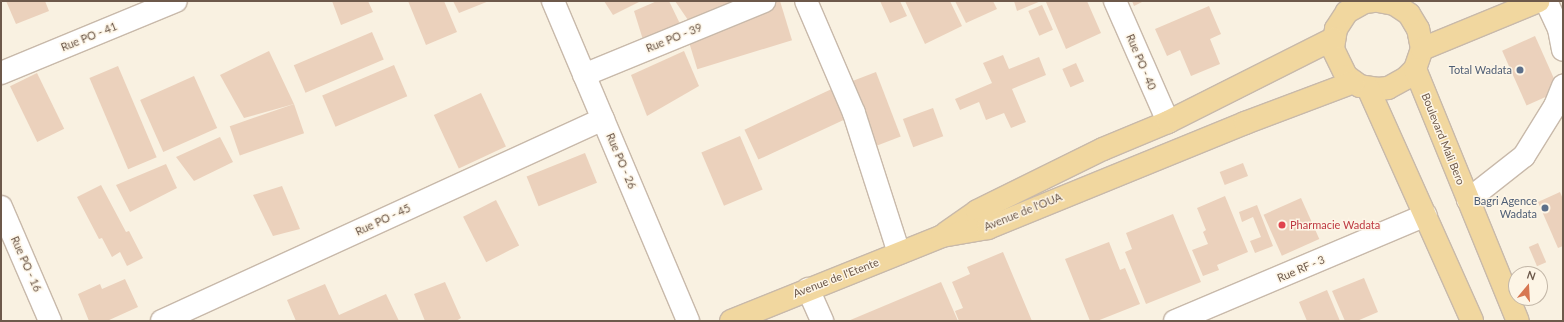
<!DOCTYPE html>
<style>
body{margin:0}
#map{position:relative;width:1564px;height:322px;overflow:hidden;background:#f9f1e1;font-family:Lato,sans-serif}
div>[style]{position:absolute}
.building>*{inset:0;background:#ebd1bc;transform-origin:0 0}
.roads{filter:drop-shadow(1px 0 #c8b9aa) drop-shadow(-1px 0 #c8b9aa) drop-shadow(0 1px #c8b9aa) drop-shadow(0 -1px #c8b9aa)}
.minor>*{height:22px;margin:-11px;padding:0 11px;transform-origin:11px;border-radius:11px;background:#fff}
.major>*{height:22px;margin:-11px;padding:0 11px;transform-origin:11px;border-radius:11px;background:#f1d79f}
.dots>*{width:11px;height:11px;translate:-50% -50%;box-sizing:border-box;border:2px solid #fdf5e6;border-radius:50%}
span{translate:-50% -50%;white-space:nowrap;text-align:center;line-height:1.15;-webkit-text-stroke:3px #fdf5e6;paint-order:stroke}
.street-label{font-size:11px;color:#6d594b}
.service-label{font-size:11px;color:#4e5e75}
.right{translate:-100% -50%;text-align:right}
.health-label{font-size:11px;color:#be3a42}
.left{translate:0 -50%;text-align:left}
.frame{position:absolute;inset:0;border:2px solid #6d594b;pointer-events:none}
.north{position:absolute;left:1508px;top:266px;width:40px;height:40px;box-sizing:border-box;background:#fdf5e6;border:1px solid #c3b7a8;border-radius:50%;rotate:18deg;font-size:11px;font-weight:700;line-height:16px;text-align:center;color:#6d594b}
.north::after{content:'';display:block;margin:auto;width:14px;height:18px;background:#d77752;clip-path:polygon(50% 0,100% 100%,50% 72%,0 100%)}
</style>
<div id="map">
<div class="building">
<i style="clip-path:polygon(6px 1px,45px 1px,49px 11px,16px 24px)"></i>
<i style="clip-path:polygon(332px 1px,368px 1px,373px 12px,341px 25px)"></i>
<i style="clip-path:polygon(408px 1px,444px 1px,457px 32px,426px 45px)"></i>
<i style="clip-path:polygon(453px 1px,489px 1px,459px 13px)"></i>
<i style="clip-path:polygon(604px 1px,641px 1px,613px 15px)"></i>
<i style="clip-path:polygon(657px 1px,669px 1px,683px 30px,644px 43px,634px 11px)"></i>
<i style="clip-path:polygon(675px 1px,738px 1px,688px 20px)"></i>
<i style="left:780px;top:1px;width:41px;height:99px;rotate:73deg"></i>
<i style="clip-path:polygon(880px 1px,900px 1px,907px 16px,890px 23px)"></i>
<i style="clip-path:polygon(905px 1px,950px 1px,962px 26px,925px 44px)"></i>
<i style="clip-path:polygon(955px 1px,993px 1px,997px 9px,966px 23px)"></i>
<i style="clip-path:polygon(1014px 1px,1041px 1px,1017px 11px)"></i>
<i style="clip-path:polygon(1048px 1px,1087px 1px,1101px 33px,1066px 49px,1046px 2px)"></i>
<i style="clip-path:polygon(1132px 1px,1144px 1px,1134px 6px)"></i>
<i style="left:1042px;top:5px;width:27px;height:15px;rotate:66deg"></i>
<i style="clip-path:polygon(1209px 6px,1221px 34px,1210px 39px,1220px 64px,1191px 76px,1180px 50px,1167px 56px,1155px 29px)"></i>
<i style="left:372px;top:32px;width:30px;height:85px;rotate:67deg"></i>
<i style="left:1535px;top:36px;width:60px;height:36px;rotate:66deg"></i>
<i style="clip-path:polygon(269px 51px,294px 104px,244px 118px,220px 75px)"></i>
<i style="clip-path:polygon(684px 51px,699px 86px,647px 116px,631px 75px)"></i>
<i style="clip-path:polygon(1003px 55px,1009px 69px,1039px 57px,1046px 75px,1012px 89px,1026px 122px,1011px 128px,1004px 113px,986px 120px,979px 102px,960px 110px,955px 99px,992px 83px,983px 63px)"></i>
<i style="left:1076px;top:63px;width:20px;height:15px;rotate:66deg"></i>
<i style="left:394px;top:65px;width:34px;height:78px;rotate:67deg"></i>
<i style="left:118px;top:66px;width:99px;height:31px;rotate:67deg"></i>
<i style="left:876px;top:72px;width:69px;height:30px;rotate:69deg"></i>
<i style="left:37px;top:73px;width:62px;height:30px;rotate:64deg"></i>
<i style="left:194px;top:76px;width:57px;height:59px;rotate:66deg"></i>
<i style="left:836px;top:87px;width:33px;height:101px;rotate:65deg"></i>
<i style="left:481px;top:93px;width:59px;height:52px;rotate:65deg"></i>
<i style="left:294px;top:104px;width:31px;height:68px;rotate:71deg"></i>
<i style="left:933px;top:108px;width:30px;height:32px;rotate:70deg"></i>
<i style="left:740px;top:136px;width:58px;height:42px;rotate:67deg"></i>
<i style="clip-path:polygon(220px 137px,233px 162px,194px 181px,176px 157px)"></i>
<i style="left:585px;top:153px;width:32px;height:63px;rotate:68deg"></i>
<i style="left:1243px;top:163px;width:14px;height:25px;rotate:69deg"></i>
<i style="clip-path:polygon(166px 164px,177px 188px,130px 212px,116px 185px)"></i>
<i style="clip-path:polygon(101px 185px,126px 232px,129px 231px,143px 258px,127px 266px,120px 252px,112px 257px,102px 238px,99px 239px,77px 197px)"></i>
<i style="clip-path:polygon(282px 186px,300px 229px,273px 236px,253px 195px)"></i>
<i style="clip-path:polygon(1560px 192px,1563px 199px,1563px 246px,1558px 248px,1538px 202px)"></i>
<i style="clip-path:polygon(1225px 196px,1248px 252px,1217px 265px,1219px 270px,1203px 276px,1192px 250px,1208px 244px,1203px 232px,1206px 230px,1197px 208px)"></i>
<i style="left:1301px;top:198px;width:45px;height:41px;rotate:66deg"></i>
<i style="left:496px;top:200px;width:51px;height:37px;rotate:63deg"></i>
<i style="clip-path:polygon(1257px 205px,1273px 246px,1255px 253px,1250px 241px,1261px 237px,1253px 217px,1242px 222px,1239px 212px)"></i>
<i style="clip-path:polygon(1173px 214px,1201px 282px,1146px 304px,1125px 252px,1132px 249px,1126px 233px)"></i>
<i style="clip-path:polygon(1109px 242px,1120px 270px,1125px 268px,1140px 304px,1097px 321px,1090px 321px,1065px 259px)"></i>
<i style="left:1538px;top:243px;width:21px;height:10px;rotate:67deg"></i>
<i style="clip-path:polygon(1003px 252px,1032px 321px,959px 321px,955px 311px,963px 308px,952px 282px,970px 274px,967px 267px)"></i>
<i style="clip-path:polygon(1364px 278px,1378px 312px,1357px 321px,1345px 321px,1332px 291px)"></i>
<i style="clip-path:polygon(125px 279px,138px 307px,107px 321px,89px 321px,78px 294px,100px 284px,102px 289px)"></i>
<i style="clip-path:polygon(445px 282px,461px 318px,456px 321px,425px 321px,414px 294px)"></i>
<i style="clip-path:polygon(941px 282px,958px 321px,848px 321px)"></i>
<i style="clip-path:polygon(325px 284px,339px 315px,386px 294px,399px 321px,296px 321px,287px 300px)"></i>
<i style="clip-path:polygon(1327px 290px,1340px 321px,1307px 321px,1299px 302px)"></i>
</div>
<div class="roads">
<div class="minor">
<i style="left:553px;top:1px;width:347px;rotate:67.1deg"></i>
<i style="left:806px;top:1px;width:122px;rotate:66.8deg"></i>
<i style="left:854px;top:113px;width:147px;rotate:72.2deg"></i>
<i style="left:1115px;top:1px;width:132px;rotate:66.3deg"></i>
<i style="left:1546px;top:1px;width:31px;rotate:65deg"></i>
<i style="left:1559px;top:29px;width:21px;rotate:79deg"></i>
<i style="left:1px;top:73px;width:189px;rotate:-22.4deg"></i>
<i style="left:584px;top:75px;width:195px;rotate:-22.3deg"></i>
<i style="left:1468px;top:200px;width:71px;rotate:-38.2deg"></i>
<i style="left:1524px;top:156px;width:59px;rotate:-58.2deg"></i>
<i style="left:1555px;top:106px;width:22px;rotate:-68deg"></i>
<i style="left:1px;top:207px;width:124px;rotate:66.7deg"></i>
<i style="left:808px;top:289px;width:35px;rotate:66deg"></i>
<i style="left:162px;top:321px;width:485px;rotate:-24.6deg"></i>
<i style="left:1175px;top:321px;width:272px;rotate:-22.9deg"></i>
</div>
<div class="major">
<i style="left:1373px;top:1px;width:8px;rotate:173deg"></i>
<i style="left:1365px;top:2px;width:21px;rotate:151deg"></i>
<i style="left:1347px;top:12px;width:20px;rotate:123deg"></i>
<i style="left:1336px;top:29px;width:20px;rotate:99deg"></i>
<i style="left:1333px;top:49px;width:30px;rotate:64deg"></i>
<i style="left:1346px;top:76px;width:17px;rotate:36deg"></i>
<i style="left:1360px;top:86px;width:18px;rotate:9deg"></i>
<i style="left:1378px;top:89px;width:10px;rotate:-6deg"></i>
<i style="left:1388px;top:88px;width:21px;rotate:-29deg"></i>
<i style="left:1406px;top:78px;width:13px;rotate:-45deg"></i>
<i style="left:1415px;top:69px;width:21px;rotate:-71deg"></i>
<i style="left:1422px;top:49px;width:20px;rotate:-101deg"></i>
<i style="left:1418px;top:29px;width:17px;rotate:-121deg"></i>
<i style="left:1409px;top:14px;width:18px;rotate:-146deg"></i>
<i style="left:1394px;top:4px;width:16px;rotate:-169deg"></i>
<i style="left:1422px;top:49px;width:126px;rotate:-22.3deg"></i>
<i style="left:1415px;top:69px;width:272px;rotate:67.8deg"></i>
<i style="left:1368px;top:88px;width:255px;rotate:65.9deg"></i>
<i style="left:946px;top:233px;width:38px;rotate:-35deg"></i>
<i style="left:977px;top:211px;width:140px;rotate:-26.2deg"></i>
<i style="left:1103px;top:149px;width:70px;rotate:-22.6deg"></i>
<i style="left:1168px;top:122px;width:185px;rotate:-26.7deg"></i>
<i style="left:731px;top:321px;width:227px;rotate:-21.9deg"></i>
<i style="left:942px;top:236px;width:47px;rotate:-9.9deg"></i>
<i style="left:988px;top:228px;width:278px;rotate:-22.2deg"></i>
<i style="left:1245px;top:123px;width:116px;rotate:-20.6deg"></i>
</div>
</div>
<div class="dots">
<i style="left:1520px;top:70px;background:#5c6f8a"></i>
<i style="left:1545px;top:208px;background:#5c6f8a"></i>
<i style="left:1282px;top:225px;background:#e0444e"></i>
</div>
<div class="street-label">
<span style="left:89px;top:37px;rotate:-22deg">Rue PO - 41</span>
<span style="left:674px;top:38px;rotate:-22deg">Rue PO - 39</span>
<span style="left:1141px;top:62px;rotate:67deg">Rue PO - 40</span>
<span style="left:1443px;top:139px;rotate:68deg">Boulevard Mali Bero</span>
<span style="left:621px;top:161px;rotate:67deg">Rue PO - 26</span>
<span style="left:1023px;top:212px;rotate:-22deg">Avenue de l'OUA</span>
<span style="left:383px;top:220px;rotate:-25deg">Rue PO - 45</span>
<span style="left:26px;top:264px;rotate:66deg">Rue PO - 16</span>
<span style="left:1301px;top:269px;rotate:-23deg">Rue RF - 3</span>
<span style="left:836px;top:278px;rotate:-21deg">Avenue de l'Etente</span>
</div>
<div class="service-label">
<span class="right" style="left:1512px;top:70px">Total Wadata</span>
<span class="right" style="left:1537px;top:208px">Bagri Agence<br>Wadata</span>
</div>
<div class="health-label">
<span class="left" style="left:1290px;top:225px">Pharmacie Wadata</span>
</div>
<div class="frame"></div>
<div class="north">N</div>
</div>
